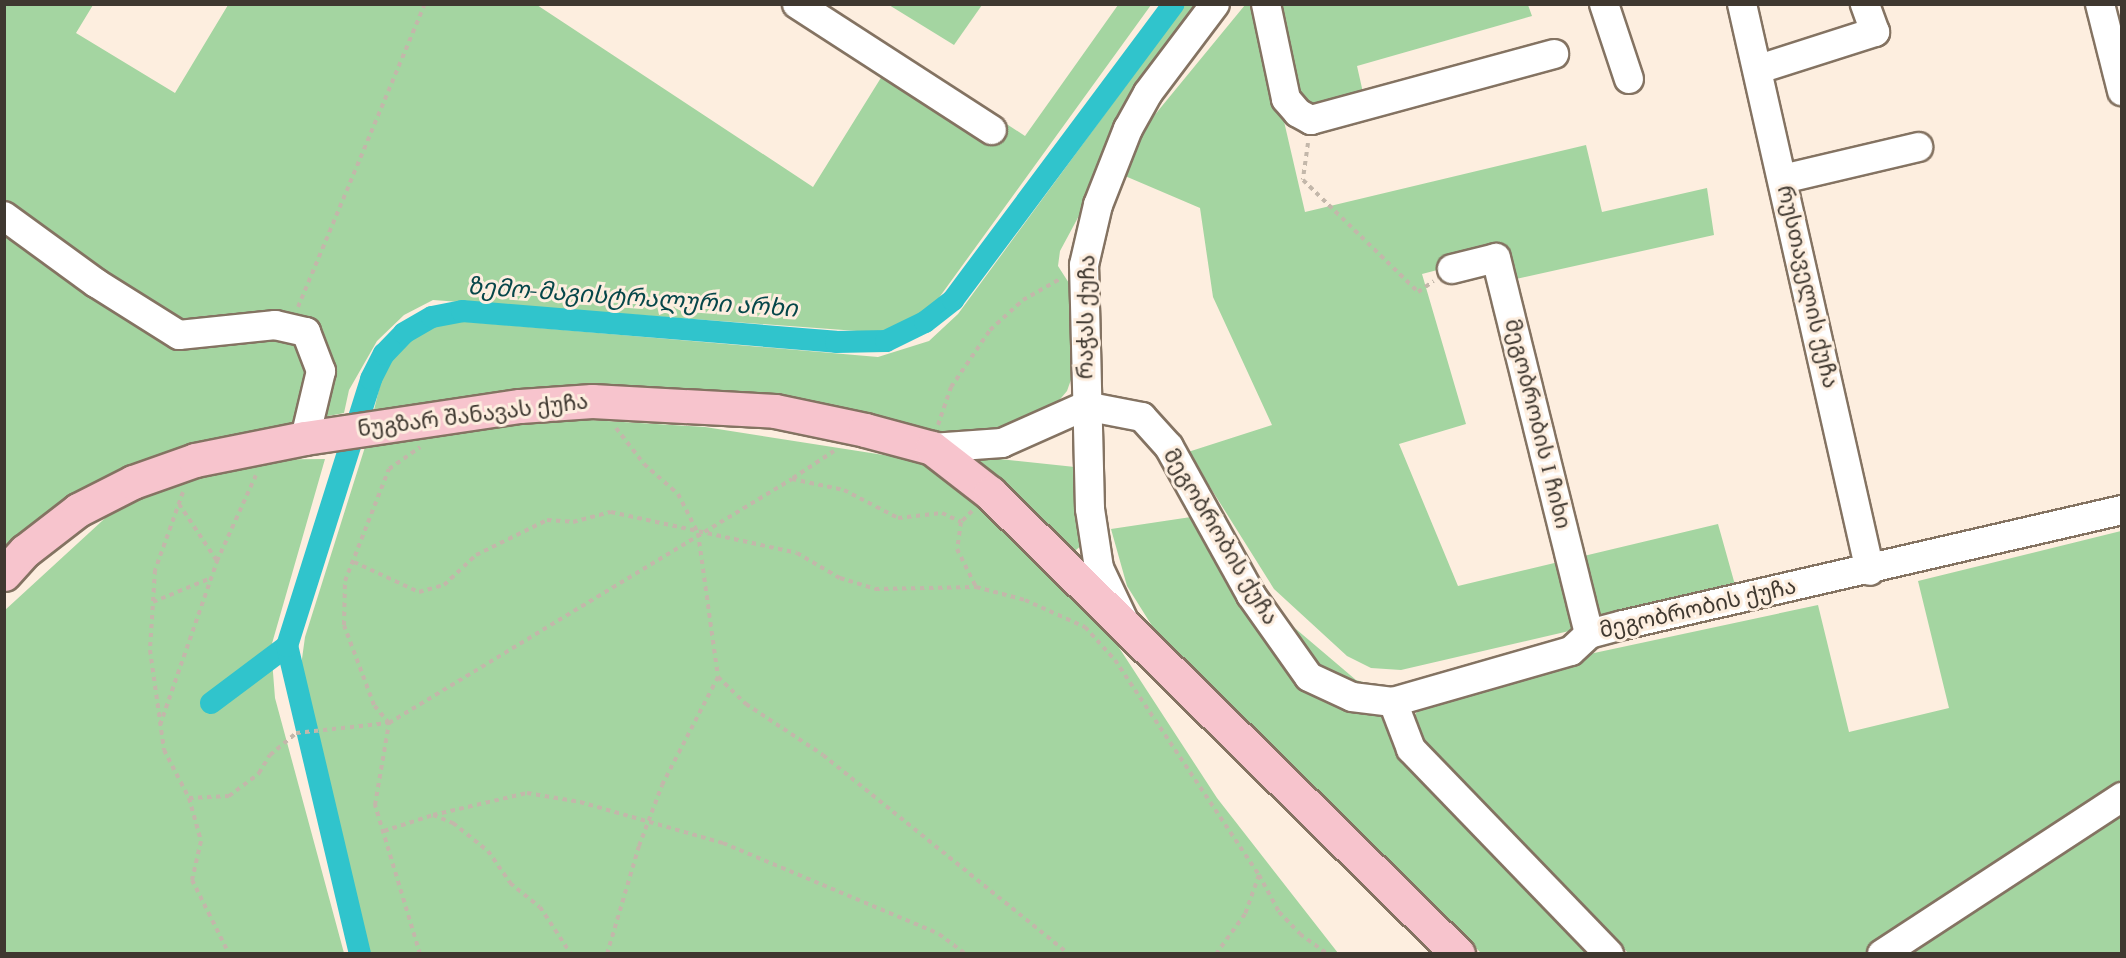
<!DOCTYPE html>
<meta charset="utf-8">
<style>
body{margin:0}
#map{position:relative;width:2126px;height:958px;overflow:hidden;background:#fdeedf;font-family:Spectral,"Noto Sans Georgian",serif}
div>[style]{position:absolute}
.green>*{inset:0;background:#a4d5a1}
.canal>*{height:22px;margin:-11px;padding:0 11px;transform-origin:11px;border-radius:11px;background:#30c4cc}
.path>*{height:4px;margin-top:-2px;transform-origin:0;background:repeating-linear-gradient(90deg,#c3b7aa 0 4.5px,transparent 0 9px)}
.roads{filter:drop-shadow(2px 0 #847362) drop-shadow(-2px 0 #847362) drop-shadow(0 2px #847362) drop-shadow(0 -2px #847362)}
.minor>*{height:28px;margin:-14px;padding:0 14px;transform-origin:14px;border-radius:14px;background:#fff}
.major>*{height:33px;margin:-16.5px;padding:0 16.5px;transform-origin:16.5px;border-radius:16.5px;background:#f7c4cd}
span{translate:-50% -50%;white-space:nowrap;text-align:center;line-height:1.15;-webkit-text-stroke:6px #fdeedf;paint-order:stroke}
.street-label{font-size:22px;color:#3f3830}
.water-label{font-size:24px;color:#06474a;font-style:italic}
.frame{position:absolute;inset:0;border:6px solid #3f3830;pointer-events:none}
</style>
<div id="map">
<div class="green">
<i style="clip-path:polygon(5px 5px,93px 5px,76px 33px,175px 93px,228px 5px,537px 5px,813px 187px,897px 52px,1025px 136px,1118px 5px,1151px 5px,933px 306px,892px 329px,871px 332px,433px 300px,404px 315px,377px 341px,349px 390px,344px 413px,318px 418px,311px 322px,182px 324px,5px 211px)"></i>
<i style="clip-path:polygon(889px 5px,982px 5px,954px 45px)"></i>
<i style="clip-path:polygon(1185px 5px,1196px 5px,1114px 124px,1081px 212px,1060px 251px,1058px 266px,1074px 291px,1075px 368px,1067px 391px,1056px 404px,1017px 425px,947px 433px,754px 398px,373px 414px,383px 373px,398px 350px,413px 336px,433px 325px,457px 321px,878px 357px,929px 341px,958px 314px)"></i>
<i style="clip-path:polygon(1245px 5px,1528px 5px,1532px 16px,1357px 66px,1364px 97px,1283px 117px,1305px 212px,1586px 145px,1602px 212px,1707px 188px,1714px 235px,1494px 284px,1491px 256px,1422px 274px,1466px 424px,1399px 444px,1458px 586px,1718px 524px,1737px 592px,1401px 670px,1371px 668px,1347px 656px,1274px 589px,1188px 452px,1272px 425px,1213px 297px,1200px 208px,1118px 173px,1139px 134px)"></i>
<i style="clip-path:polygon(5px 223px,179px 342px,300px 335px,314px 371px,301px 426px,5px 554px)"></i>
<i style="clip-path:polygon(574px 419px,705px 427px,935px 463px,1101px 620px,1217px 798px,1338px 953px,370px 953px,301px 666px,305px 637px,365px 447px,447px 429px)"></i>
<i style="clip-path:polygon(981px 457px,1075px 467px,1079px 477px,1083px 544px,1076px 550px,1069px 550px,968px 459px)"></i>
<i style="clip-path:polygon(325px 459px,271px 647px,275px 698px,344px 953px,5px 953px,4px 611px,114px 510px,229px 460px)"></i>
<i style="clip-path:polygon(1211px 514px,1256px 595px,1356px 680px,1387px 689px,1393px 722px,1602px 953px,1481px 953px,1154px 629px,1127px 586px,1111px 529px)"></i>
<i style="clip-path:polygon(2121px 531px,2121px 953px,1628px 953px,1429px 750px,1414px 717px,1430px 688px,1818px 605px,1849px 732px,1949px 708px,1918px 581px)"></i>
</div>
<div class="canal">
<i style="left:211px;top:703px;width:95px;rotate:-36.9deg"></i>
<i style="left:360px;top:954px;width:317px;rotate:-103.3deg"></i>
<i style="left:287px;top:646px;width:280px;rotate:-72.5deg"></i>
<i style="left:371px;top:379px;width:28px;rotate:-63deg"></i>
<i style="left:384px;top:354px;width:29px;rotate:-46deg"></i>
<i style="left:404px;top:333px;width:32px;rotate:-30deg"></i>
<i style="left:432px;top:317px;width:31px;rotate:-11deg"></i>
<i style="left:462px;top:311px;width:375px;rotate:4.7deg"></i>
<i style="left:836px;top:342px;width:50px;rotate:-1.1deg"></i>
<i style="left:886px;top:341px;width:43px;rotate:-26deg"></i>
<i style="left:925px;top:322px;width:36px;rotate:-38deg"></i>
<i style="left:953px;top:300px;width:369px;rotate:-53.3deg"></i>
</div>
<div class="path">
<i style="left:1308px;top:143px;width:37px;rotate:98deg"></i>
<i style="left:1303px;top:180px;width:161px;rotate:44.2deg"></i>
<i style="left:1418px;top:292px;width:19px;rotate:-35deg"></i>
<i style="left:298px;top:307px;width:329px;rotate:-67.3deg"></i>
<i style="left:938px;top:425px;width:40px;rotate:-71.1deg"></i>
<i style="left:951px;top:387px;width:69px;rotate:-55.6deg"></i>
<i style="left:990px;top:330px;width:45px;rotate:-42.3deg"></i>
<i style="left:1023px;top:300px;width:43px;rotate:-29.6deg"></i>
<i style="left:616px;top:428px;width:46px;rotate:52.1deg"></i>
<i style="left:644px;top:464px;width:45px;rotate:41.4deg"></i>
<i style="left:678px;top:494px;width:44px;rotate:62.9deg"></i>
<i style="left:698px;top:533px;width:145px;rotate:82.1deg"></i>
<i style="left:718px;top:677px;width:39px;rotate:44deg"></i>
<i style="left:746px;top:704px;width:92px;rotate:33.5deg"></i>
<i style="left:823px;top:755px;width:316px;rotate:39deg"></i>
<i style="left:793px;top:478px;width:49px;rotate:-33.4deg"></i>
<i style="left:183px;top:492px;width:83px;rotate:109.7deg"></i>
<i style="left:155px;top:570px;width:80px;rotate:93.6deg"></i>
<i style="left:150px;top:650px;width:101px;rotate:82deg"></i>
<i style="left:164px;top:750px;width:54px;rotate:62.5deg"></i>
<i style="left:189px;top:798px;width:45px;rotate:74.4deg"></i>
<i style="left:201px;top:841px;width:40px;rotate:103deg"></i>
<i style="left:192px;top:880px;width:83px;rotate:63.4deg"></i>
<i style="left:179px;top:504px;width:69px;rotate:56.3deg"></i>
<i style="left:972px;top:511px;width:16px;rotate:135deg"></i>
<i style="left:961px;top:522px;width:27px;rotate:98deg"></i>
<i style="left:957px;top:549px;width:42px;rotate:63.4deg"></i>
<i style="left:976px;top:587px;width:51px;rotate:14.9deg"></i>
<i style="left:1025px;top:600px;width:66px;rotate:24.2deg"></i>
<i style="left:1085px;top:627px;width:45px;rotate:47.7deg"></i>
<i style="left:1115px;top:660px;width:259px;rotate:56.2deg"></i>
<i style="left:1259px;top:875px;width:41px;rotate:109.7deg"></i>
<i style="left:1245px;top:914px;width:49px;rotate:125.9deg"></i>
<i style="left:354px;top:562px;width:72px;rotate:24.8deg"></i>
<i style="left:419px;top:592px;width:26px;rotate:-16deg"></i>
<i style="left:444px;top:585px;width:44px;rotate:-43.2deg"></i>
<i style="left:476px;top:555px;width:79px;rotate:-26.2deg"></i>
<i style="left:547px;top:520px;width:26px;rotate:4deg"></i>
<i style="left:573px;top:522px;width:39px;rotate:-15deg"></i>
<i style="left:611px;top:512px;width:190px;rotate:12.4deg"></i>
<i style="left:797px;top:553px;width:50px;rotate:30.2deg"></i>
<i style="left:840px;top:578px;width:37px;rotate:17deg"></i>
<i style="left:875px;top:589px;width:101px;rotate:-1.1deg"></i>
<i style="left:153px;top:602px;width:63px;rotate:-22.5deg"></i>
<i style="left:389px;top:723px;width:23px;rotate:-130deg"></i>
<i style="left:374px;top:705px;width:85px;rotate:-110.6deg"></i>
<i style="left:344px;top:625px;width:44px;rotate:-88.7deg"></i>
<i style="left:345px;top:581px;width:120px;rotate:-68.6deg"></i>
<i style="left:389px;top:469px;width:38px;rotate:-35deg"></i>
<i style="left:160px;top:725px;width:174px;rotate:-70.8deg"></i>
<i style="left:217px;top:561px;width:94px;rotate:-65.6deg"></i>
<i style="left:189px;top:798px;width:40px;rotate:-2.9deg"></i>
<i style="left:229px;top:796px;width:38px;rotate:-37deg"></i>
<i style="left:259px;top:773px;width:21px;rotate:-59deg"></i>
<i style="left:270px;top:755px;width:34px;rotate:-40deg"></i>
<i style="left:296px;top:733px;width:93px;rotate:-6.2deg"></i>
<i style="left:433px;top:815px;width:97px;rotate:-13.2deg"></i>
<i style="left:527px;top:793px;width:54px;rotate:9.6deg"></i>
<i style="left:580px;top:802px;width:149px;rotate:16deg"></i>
<i style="left:723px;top:843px;width:234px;rotate:22.8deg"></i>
<i style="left:939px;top:934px;width:34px;rotate:37deg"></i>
<i style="left:384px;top:831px;width:52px;rotate:-18.1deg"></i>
<i style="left:433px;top:815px;width:22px;rotate:22deg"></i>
<i style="left:453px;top:823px;width:45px;rotate:38.7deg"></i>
<i style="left:488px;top:851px;width:39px;rotate:55deg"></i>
<i style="left:510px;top:883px;width:38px;rotate:39deg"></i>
<i style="left:540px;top:907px;width:56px;rotate:56.6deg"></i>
<i style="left:1259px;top:875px;width:42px;rotate:61.6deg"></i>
<i style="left:1279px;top:912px;width:30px;rotate:46deg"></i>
<i style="left:1300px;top:934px;width:34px;rotate:36deg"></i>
<i style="left:420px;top:954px;width:156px;rotate:-106.8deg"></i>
<i style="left:375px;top:805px;width:83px;rotate:-80.3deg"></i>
<i style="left:389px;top:723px;width:471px;rotate:-31.2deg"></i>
<i style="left:792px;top:479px;width:53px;rotate:11.9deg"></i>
<i style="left:844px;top:490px;width:61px;rotate:27.4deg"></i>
<i style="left:898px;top:518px;width:44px;rotate:-6.5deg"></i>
<i style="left:942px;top:513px;width:21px;rotate:25deg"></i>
<i style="left:607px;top:954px;width:113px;rotate:-73.5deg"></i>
<i style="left:639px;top:846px;width:65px;rotate:-69.3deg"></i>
<i style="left:662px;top:785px;width:122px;rotate:-62.6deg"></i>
</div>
<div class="roads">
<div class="minor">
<i style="left:797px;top:4px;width:232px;rotate:32.9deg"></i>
<i style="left:1266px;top:4px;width:97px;rotate:78.1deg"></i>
<i style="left:1286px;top:99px;width:18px;rotate:49deg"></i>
<i style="left:1298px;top:113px;width:15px;rotate:28deg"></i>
<i style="left:1311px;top:120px;width:252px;rotate:-15.2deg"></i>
<i style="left:1604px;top:4px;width:79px;rotate:71.6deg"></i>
<i style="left:1742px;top:4px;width:581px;rotate:77.28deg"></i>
<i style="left:2100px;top:4px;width:90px;rotate:75.8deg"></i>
<i style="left:1759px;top:69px;width:122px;rotate:-17.7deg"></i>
<i style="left:1875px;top:32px;width:30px;rotate:-110deg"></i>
<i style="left:1783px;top:179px;width:139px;rotate:-13.3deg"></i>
<i style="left:4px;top:216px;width:114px;rotate:36.1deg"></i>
<i style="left:96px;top:283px;width:98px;rotate:32.1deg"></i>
<i style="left:179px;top:335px;width:97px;rotate:-5.9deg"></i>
<i style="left:275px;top:325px;width:32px;rotate:13deg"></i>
<i style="left:306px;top:332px;width:42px;rotate:69deg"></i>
<i style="left:321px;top:371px;width:69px;rotate:103.4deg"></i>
<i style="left:1452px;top:269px;width:45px;rotate:-14deg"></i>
<i style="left:1496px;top:258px;width:387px;rotate:76.1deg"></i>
<i style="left:932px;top:448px;width:70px;rotate:-4.1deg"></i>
<i style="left:1002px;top:443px;width:91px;rotate:-24deg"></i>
<i style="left:1085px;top:406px;width:58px;rotate:10.9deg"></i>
<i style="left:1142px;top:417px;width:40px;rotate:48deg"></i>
<i style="left:1169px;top:447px;width:169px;rotate:61deg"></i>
<i style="left:1251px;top:595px;width:100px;rotate:54.7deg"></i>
<i style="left:1309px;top:677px;width:47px;rotate:24.9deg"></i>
<i style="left:1352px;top:697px;width:41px;rotate:7deg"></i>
<i style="left:1393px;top:702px;width:185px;rotate:-16deg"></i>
<i style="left:1571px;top:651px;width:25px;rotate:-43deg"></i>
<i style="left:1589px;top:634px;width:35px;rotate:-15deg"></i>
<i style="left:1623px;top:625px;width:512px;rotate:-12.98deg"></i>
<i style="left:1124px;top:621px;width:59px;rotate:-115.3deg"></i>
<i style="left:1099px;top:568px;width:60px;rotate:-98.7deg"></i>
<i style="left:1090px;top:509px;width:244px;rotate:-91.4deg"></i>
<i style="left:1084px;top:265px;width:62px;rotate:-76.9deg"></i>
<i style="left:1098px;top:205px;width:82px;rotate:-68.5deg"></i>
<i style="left:1128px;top:129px;width:41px;rotate:-60.9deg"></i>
<i style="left:1148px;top:93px;width:111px;rotate:-53deg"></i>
<i style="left:1393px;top:702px;width:50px;rotate:69deg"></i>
<i style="left:1411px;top:749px;width:285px;rotate:46deg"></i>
<i style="left:1882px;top:954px;width:287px;rotate:-33.2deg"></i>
</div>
<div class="major">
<i style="left:4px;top:574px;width:31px;rotate:-48deg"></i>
<i style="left:25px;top:551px;width:67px;rotate:-37.7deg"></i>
<i style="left:78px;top:510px;width:62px;rotate:-27deg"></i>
<i style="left:133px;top:482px;width:66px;rotate:-19.5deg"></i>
<i style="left:195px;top:460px;width:112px;rotate:-11.3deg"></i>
<i style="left:305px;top:438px;width:217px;rotate:-8.5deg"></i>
<i style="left:520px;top:406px;width:72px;rotate:-4deg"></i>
<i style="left:592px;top:401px;width:183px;rotate:3.1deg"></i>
<i style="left:775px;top:411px;width:92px;rotate:11.9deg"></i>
<i style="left:865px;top:430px;width:69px;rotate:15deg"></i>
<i style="left:932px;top:448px;width:73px;rotate:37.8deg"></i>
<i style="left:990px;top:493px;width:657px;rotate:44.57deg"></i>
</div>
</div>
<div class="street-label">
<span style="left:1807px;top:287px;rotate:77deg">რუსთაველის ქუჩა</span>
<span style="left:1087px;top:317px;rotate:-89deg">რაჭას ქუჩა</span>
<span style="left:473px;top:416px;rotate:-7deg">ნუგზარ შანავას ქუჩა</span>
<span style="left:1537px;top:424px;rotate:76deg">მეგობრობის I ჩიხი</span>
<span style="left:1220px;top:537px;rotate:59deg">მეგობრობის ქუჩა</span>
<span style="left:1698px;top:609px;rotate:-13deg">მეგობრობის ქუჩა</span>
</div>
<div class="water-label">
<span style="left:632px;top:299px;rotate:4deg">ზემო-მაგისტრალური არხი</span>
</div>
<div class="frame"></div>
</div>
